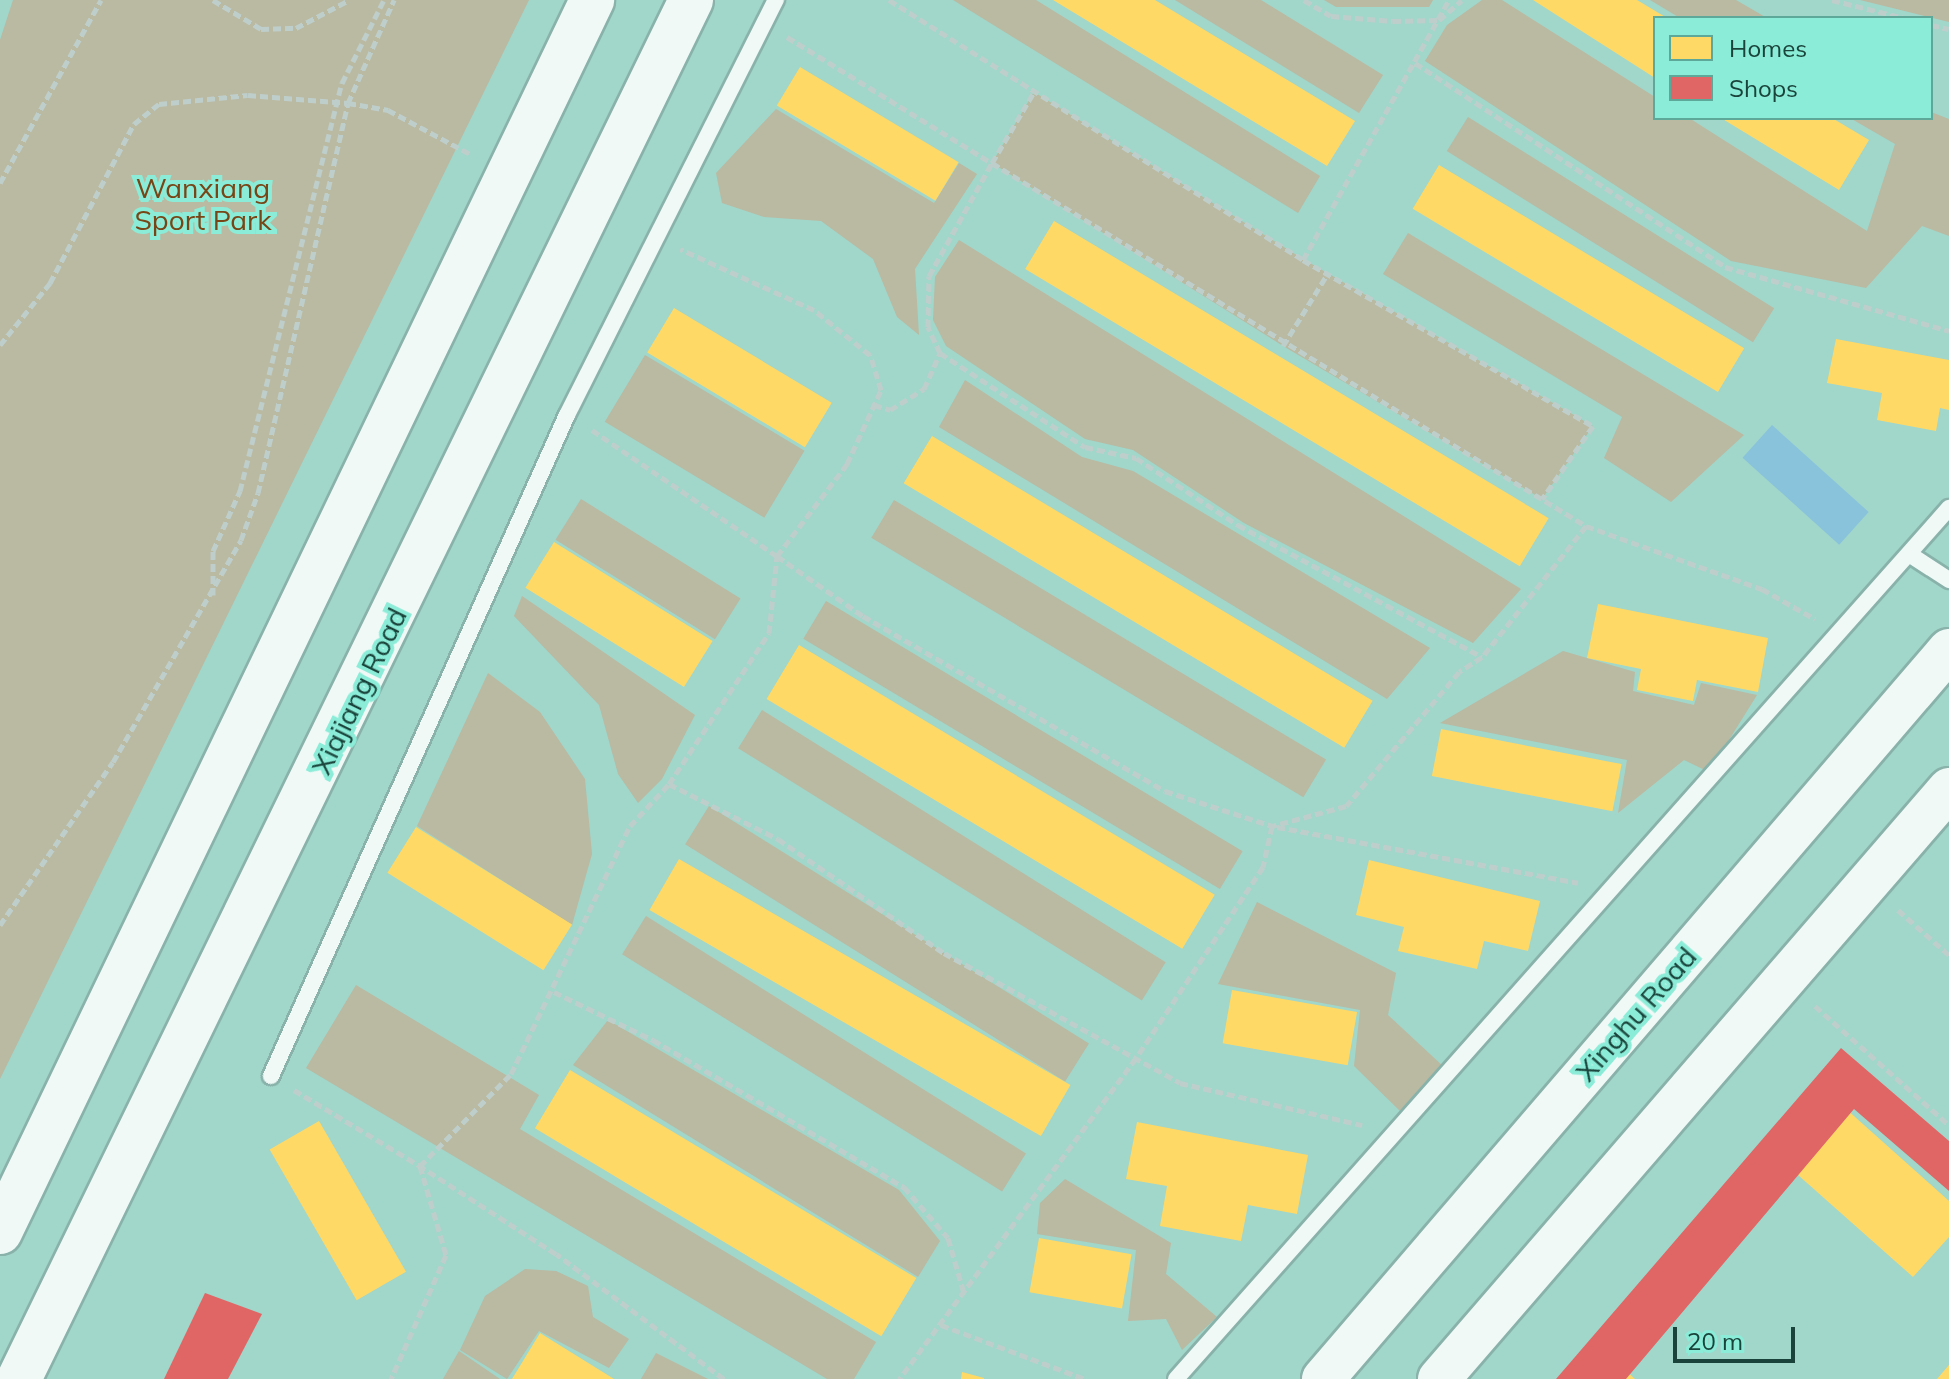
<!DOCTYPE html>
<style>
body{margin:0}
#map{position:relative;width:1949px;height:1379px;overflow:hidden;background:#a1d6ca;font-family:Mulish,sans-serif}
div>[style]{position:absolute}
.green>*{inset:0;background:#bab9a1;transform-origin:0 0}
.water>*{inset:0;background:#89c2db;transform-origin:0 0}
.homes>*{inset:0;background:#ffd966;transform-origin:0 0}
.shops>*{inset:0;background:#e06666}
.path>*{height:5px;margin-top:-2.5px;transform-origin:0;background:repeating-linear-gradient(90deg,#bececb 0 8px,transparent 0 12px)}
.roads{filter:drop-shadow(2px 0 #88b2aa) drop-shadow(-2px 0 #88b2aa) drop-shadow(0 2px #88b2aa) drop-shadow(0 -2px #88b2aa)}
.service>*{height:16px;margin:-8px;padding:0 8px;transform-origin:8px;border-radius:8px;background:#f1f9f7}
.tertiary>*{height:42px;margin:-21px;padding:0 21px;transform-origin:21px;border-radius:21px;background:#f1f9f7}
.secondary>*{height:44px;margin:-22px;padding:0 22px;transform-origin:22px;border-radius:22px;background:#f1f9f7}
.path-bridge>*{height:5px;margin-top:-2.5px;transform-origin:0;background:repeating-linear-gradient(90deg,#bececb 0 8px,transparent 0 12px)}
span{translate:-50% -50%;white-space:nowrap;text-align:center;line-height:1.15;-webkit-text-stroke:8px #8becd7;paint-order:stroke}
.park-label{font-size:28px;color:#774516}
.street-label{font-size:28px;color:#1a433b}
.legend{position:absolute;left:1653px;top:16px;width:280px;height:104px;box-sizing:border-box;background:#8becd7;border:2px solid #5ea899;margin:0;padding:10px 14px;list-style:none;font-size:24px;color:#1a433b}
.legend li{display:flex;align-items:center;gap:16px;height:40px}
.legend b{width:40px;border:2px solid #5ea899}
.scale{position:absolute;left:1673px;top:1327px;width:122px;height:36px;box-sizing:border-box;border:4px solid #1a433b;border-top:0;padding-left:10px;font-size:24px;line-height:28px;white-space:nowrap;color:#1a433b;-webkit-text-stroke:6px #8becd7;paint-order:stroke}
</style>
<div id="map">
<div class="green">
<i style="clip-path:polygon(13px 0,529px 0,0 1079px,0 40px)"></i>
<i style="clip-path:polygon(953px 0,1036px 0,1320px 176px,1298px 213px)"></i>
<i style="clip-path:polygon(1175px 0,1261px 0,1383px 75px,1359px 113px)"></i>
<i style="clip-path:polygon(1324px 0,1433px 0,1429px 7px,1336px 7px)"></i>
<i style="clip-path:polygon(1482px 0,1502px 0,1655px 97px,1655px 118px,1689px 118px,1867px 231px,1895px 144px,1850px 118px,1931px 118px,1931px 112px,1949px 119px,1949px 236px,1922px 226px,1866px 288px,1731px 261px,1425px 61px,1447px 25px)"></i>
<i style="clip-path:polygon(1650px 0,1736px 0,1767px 18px,1680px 18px)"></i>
<i style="clip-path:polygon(1860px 0,1949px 0,1949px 22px)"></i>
<i style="clip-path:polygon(1034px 92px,1303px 259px,1593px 426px,1542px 499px,1283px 346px,992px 163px)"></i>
<i style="clip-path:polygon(776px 109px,934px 203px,959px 163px,977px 174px,915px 269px,919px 335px,897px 317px,873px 259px,821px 221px,764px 217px,722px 203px,716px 173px)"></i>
<i style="left:1468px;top:117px;width:361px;height:40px;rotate:32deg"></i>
<i style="clip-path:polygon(1408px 233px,1744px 435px,1671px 502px,1604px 458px,1622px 417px,1383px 274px)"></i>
<i style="clip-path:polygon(959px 240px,1521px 589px,1473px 643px,1244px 523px,1133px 450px,1085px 439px,946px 346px,933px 320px,935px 277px)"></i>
<i style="left:645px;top:355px;width:186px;height:78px;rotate:31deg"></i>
<i style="clip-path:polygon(965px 380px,1082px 457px,1133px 471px,1430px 648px,1387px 699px,939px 427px)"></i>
<i style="left:581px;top:499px;width:188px;height:48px;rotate:32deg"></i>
<i style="left:894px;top:500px;width:504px;height:44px;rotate:31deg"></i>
<i style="clip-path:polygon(522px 596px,695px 715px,662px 779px,638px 803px,618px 774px,599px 705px,514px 616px)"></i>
<i style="left:826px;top:601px;width:486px;height:44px;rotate:31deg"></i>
<i style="clip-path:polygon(1563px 651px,1635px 672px,1633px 691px,1694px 705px,1701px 683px,1757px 695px,1709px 772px,1684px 760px,1618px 813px,1627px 760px,1440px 723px)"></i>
<i style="clip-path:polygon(488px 673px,540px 712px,585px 779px,592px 854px,572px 925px,417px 826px)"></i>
<i style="left:762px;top:710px;width:476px;height:45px;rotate:32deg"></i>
<i style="left:709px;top:806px;width:448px;height:45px;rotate:32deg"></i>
<i style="clip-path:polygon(1257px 902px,1396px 973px,1388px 1015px,1445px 1068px,1401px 1112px,1354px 1066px,1360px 1010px,1218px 984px)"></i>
<i style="left:646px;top:916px;width:448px;height:45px;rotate:32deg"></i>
<i style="clip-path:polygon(356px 985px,539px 1095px,520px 1129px,876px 1342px,854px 1379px,827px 1379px,306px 1068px)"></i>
<i style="clip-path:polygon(608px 1020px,899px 1190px,940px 1241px,918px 1277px,573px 1065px)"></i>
<i style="clip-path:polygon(1065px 1179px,1171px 1243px,1166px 1274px,1217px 1317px,1182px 1350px,1166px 1319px,1128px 1321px,1136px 1250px,1037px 1234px,1040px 1203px)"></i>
<i style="clip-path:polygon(525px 1269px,556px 1271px,588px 1286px,593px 1317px,629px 1339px,609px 1368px,539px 1331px,507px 1379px,460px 1350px,485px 1296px)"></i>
<i style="clip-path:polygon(459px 1351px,500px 1379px,443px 1379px)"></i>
<i style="clip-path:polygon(656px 1353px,708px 1379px,641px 1379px)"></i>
</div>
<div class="water">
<i style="left:1772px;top:425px;width:130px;height:44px;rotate:42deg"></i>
</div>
<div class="homes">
<i style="clip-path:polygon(1053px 0,1155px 0,1355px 121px,1327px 166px)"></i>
<i style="clip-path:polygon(1533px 0,1637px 0,1667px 18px,1655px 18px,1655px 78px)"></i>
<i style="left:800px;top:67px;width:185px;height:45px;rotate:31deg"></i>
<i style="clip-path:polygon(1721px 118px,1832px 118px,1869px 140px,1839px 190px)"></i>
<i style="left:1439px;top:165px;width:356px;height:51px;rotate:31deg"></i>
<i style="left:1054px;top:221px;width:577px;height:56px;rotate:31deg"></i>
<i style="left:674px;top:308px;width:184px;height:52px;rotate:31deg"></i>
<i style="clip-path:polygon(1836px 339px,1949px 360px,1949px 410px,1940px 408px,1936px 431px,1877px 420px,1882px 393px,1827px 383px)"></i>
<i style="left:932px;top:436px;width:514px;height:55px;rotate:31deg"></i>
<i style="left:554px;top:542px;width:187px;height:54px;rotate:32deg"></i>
<i style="clip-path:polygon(1598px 604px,1768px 638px,1758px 692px,1697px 680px,1693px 701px,1637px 690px,1641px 669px,1587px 658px)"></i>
<i style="left:799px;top:645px;width:485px;height:63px;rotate:31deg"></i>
<i style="left:1441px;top:729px;width:184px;height:48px;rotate:11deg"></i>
<i style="left:416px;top:827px;width:184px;height:54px;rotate:32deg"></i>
<i style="left:679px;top:859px;width:452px;height:59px;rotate:30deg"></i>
<i style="clip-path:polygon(1369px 860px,1540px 901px,1528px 951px,1484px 941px,1477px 969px,1398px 951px,1404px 927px,1356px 915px)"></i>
<i style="left:1232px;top:990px;width:127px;height:54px;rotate:10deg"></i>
<i style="left:570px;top:1070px;width:404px;height:68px;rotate:31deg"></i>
<i style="clip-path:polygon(1817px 1083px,1949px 1201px,1949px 1237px,1913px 1277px,1763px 1144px)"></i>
<i style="left:319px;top:1121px;width:174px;height:57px;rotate:60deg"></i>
<i style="clip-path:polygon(1137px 1122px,1308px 1155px,1297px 1214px,1248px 1205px,1241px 1241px,1160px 1226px,1167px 1186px,1126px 1179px)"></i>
<i style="left:1039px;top:1238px;width:94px;height:55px;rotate:10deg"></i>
<i style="clip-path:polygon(540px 1333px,614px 1379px,512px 1379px)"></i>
<i style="clip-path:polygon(1596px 1344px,1635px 1379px,1564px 1379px)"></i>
<i style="clip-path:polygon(1949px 1365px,1949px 1379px,1937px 1379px)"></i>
<i style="clip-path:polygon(962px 1372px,984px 1378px,984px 1379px,961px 1379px)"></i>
</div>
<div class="shops">
<i style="clip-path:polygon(1841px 1048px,1949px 1141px,1949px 1191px,1854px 1109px,1626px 1379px,1556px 1379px)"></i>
<i style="clip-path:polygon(205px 1293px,262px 1314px,228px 1379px,164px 1379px)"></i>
</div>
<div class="path">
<i style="left:213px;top:0;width:56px;rotate:31.1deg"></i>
<i style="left:261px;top:29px;width:35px;rotate:-2deg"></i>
<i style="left:296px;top:28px;width:60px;rotate:-27.8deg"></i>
<i style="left:889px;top:0;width:489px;rotate:32.1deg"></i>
<i style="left:1303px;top:260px;width:334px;rotate:29.8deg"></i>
<i style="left:1593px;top:426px;width:89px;rotate:124.9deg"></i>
<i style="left:1304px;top:0;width:31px;rotate:31deg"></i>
<i style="left:1331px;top:16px;width:62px;rotate:4.6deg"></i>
<i style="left:1393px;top:21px;width:46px;rotate:-1.2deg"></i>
<i style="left:1439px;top:20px;width:30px;rotate:-41deg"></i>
<i style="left:1832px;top:0;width:74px;rotate:14deg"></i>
<i style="left:1931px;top:25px;width:18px;rotate:13deg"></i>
<i style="left:787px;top:37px;width:241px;rotate:31.6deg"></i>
<i style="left:992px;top:163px;width:82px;rotate:-59.4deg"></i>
<i style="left:1415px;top:63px;width:371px;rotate:33.3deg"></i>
<i style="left:1725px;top:267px;width:233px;rotate:15.9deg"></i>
<i style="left:0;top:183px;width:209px;rotate:-61.1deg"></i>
<i style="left:1303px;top:260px;width:298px;rotate:-60.7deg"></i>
<i style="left:0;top:345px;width:80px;rotate:-51.1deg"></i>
<i style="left:50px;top:283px;width:180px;rotate:-62.2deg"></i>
<i style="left:134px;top:124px;width:32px;rotate:-39deg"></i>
<i style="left:159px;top:104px;width:89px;rotate:-5.8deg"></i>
<i style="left:248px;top:95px;width:100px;rotate:4.6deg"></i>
<i style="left:348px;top:103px;width:41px;rotate:9.9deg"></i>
<i style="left:388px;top:110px;width:95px;rotate:28.2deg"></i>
<i style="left:1283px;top:346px;width:86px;rotate:-58.3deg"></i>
<i style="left:940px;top:353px;width:173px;rotate:33deg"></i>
<i style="left:1085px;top:447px;width:52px;rotate:12.2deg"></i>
<i style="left:1136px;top:458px;width:122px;rotate:33.3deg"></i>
<i style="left:1238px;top:525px;width:277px;rotate:28.4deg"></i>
<i style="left:1482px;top:657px;width:27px;rotate:147deg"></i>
<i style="left:1459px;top:672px;width:175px;rotate:130.1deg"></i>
<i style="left:1346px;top:806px;width:77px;rotate:164.9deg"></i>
<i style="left:874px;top:405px;width:17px;rotate:17deg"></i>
<i style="left:890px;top:410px;width:40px;rotate:-32deg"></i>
<i style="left:924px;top:389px;width:39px;rotate:-66deg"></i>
<i style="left:940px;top:353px;width:29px;rotate:-115deg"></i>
<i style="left:928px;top:327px;width:51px;rotate:-88.9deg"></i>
<i style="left:929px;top:276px;width:129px;rotate:-60.9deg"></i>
<i style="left:992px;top:163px;width:696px;rotate:31.43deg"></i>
<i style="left:1586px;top:526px;width:167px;rotate:128.4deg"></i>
<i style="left:592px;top:430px;width:224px;rotate:34.3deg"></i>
<i style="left:777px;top:556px;width:116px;rotate:-52.7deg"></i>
<i style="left:847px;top:464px;width:81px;rotate:-65.3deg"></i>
<i style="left:881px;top:390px;width:37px;rotate:-107deg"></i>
<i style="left:870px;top:355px;width:72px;rotate:-141.2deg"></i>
<i style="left:814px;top:310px;width:147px;rotate:-155.5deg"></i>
<i style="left:1586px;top:526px;width:187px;rotate:19.7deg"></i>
<i style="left:1762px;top:589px;width:61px;rotate:29.5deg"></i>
<i style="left:669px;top:784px;width:122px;rotate:26.8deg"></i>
<i style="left:778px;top:839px;width:201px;rotate:34.5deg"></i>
<i style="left:944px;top:953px;width:269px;rotate:28.8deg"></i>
<i style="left:1180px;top:1083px;width:187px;rotate:13deg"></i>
<i style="left:1277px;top:827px;width:306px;rotate:10.5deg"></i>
<i style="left:1898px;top:910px;width:68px;rotate:41.4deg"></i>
<i style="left:0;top:925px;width:198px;rotate:-55.3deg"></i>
<i style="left:113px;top:762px;width:256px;rotate:-60deg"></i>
<i style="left:241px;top:540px;width:50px;rotate:-70.1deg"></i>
<i style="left:258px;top:493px;width:400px;rotate:-77deg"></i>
<i style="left:348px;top:103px;width:113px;rotate:-65.9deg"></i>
<i style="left:554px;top:992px;width:110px;rotate:25.9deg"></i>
<i style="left:653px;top:1040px;width:291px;rotate:30.4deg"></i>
<i style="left:904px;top:1187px;width:67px;rotate:49.2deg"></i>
<i style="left:948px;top:1238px;width:57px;rotate:73.8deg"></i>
<i style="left:1815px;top:1006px;width:179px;rotate:41.6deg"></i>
<i style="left:294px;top:1090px;width:147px;rotate:31.1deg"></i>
<i style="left:420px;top:1166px;width:93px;rotate:73.7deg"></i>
<i style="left:446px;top:1255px;width:136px;rotate:113.9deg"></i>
<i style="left:941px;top:1325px;width:154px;rotate:20.6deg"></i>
<i style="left:724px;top:1379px;width:209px;rotate:-143.3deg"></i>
<i style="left:556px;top:1254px;width:162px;rotate:-147.1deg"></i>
<i style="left:420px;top:1166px;width:129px;rotate:-45.3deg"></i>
<i style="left:511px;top:1074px;width:275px;rotate:-64.4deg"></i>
<i style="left:630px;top:826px;width:57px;rotate:-47.1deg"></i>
<i style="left:669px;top:784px;width:181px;rotate:-56.5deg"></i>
<i style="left:769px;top:633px;width:77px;rotate:-84.1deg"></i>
<i style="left:777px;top:556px;width:105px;rotate:34.9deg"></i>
<i style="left:863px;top:616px;width:349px;rotate:30.1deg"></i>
<i style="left:1165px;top:791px;width:113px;rotate:18.1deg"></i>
<i style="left:1272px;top:826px;width:42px;rotate:102.4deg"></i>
<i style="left:1263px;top:867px;width:229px;rotate:123.6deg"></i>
<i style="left:1136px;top:1058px;width:399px;rotate:126.4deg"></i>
</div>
<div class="roads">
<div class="service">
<i style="left:1909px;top:554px;width:48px;rotate:33deg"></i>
<i style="left:271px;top:1076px;width:724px;rotate:-65.88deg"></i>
<i style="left:567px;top:415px;width:465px;rotate:-63.3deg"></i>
<i style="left:1176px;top:1379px;width:1165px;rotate:-48.41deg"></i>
</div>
<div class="tertiary">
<i style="left:1323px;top:1379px;width:961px;rotate:-49.35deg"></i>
<i style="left:1439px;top:1379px;width:780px;rotate:-49.16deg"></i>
</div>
<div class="secondary">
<i style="left:0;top:1232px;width:1367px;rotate:-64.33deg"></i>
<i style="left:19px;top:1379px;width:1534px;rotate:-64.02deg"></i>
</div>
</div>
<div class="path-bridge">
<i style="left:213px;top:595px;width:44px;rotate:-90deg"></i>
<i style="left:213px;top:551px;width:66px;rotate:-65.8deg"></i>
<i style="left:240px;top:491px;width:421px;rotate:-76deg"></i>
<i style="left:342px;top:83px;width:93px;rotate:-63.2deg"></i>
</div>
<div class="park-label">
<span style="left:203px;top:204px">Wanxiang<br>Sport Park</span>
</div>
<div class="street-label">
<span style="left:359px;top:691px;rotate:-64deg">Xiajiang Road</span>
<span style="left:1636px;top:1014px;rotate:-49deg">Xinghu Road</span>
</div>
<ul class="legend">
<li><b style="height:22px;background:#ffd966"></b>Homes</li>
<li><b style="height:22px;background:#e06666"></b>Shops</li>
</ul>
<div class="scale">20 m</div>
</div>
